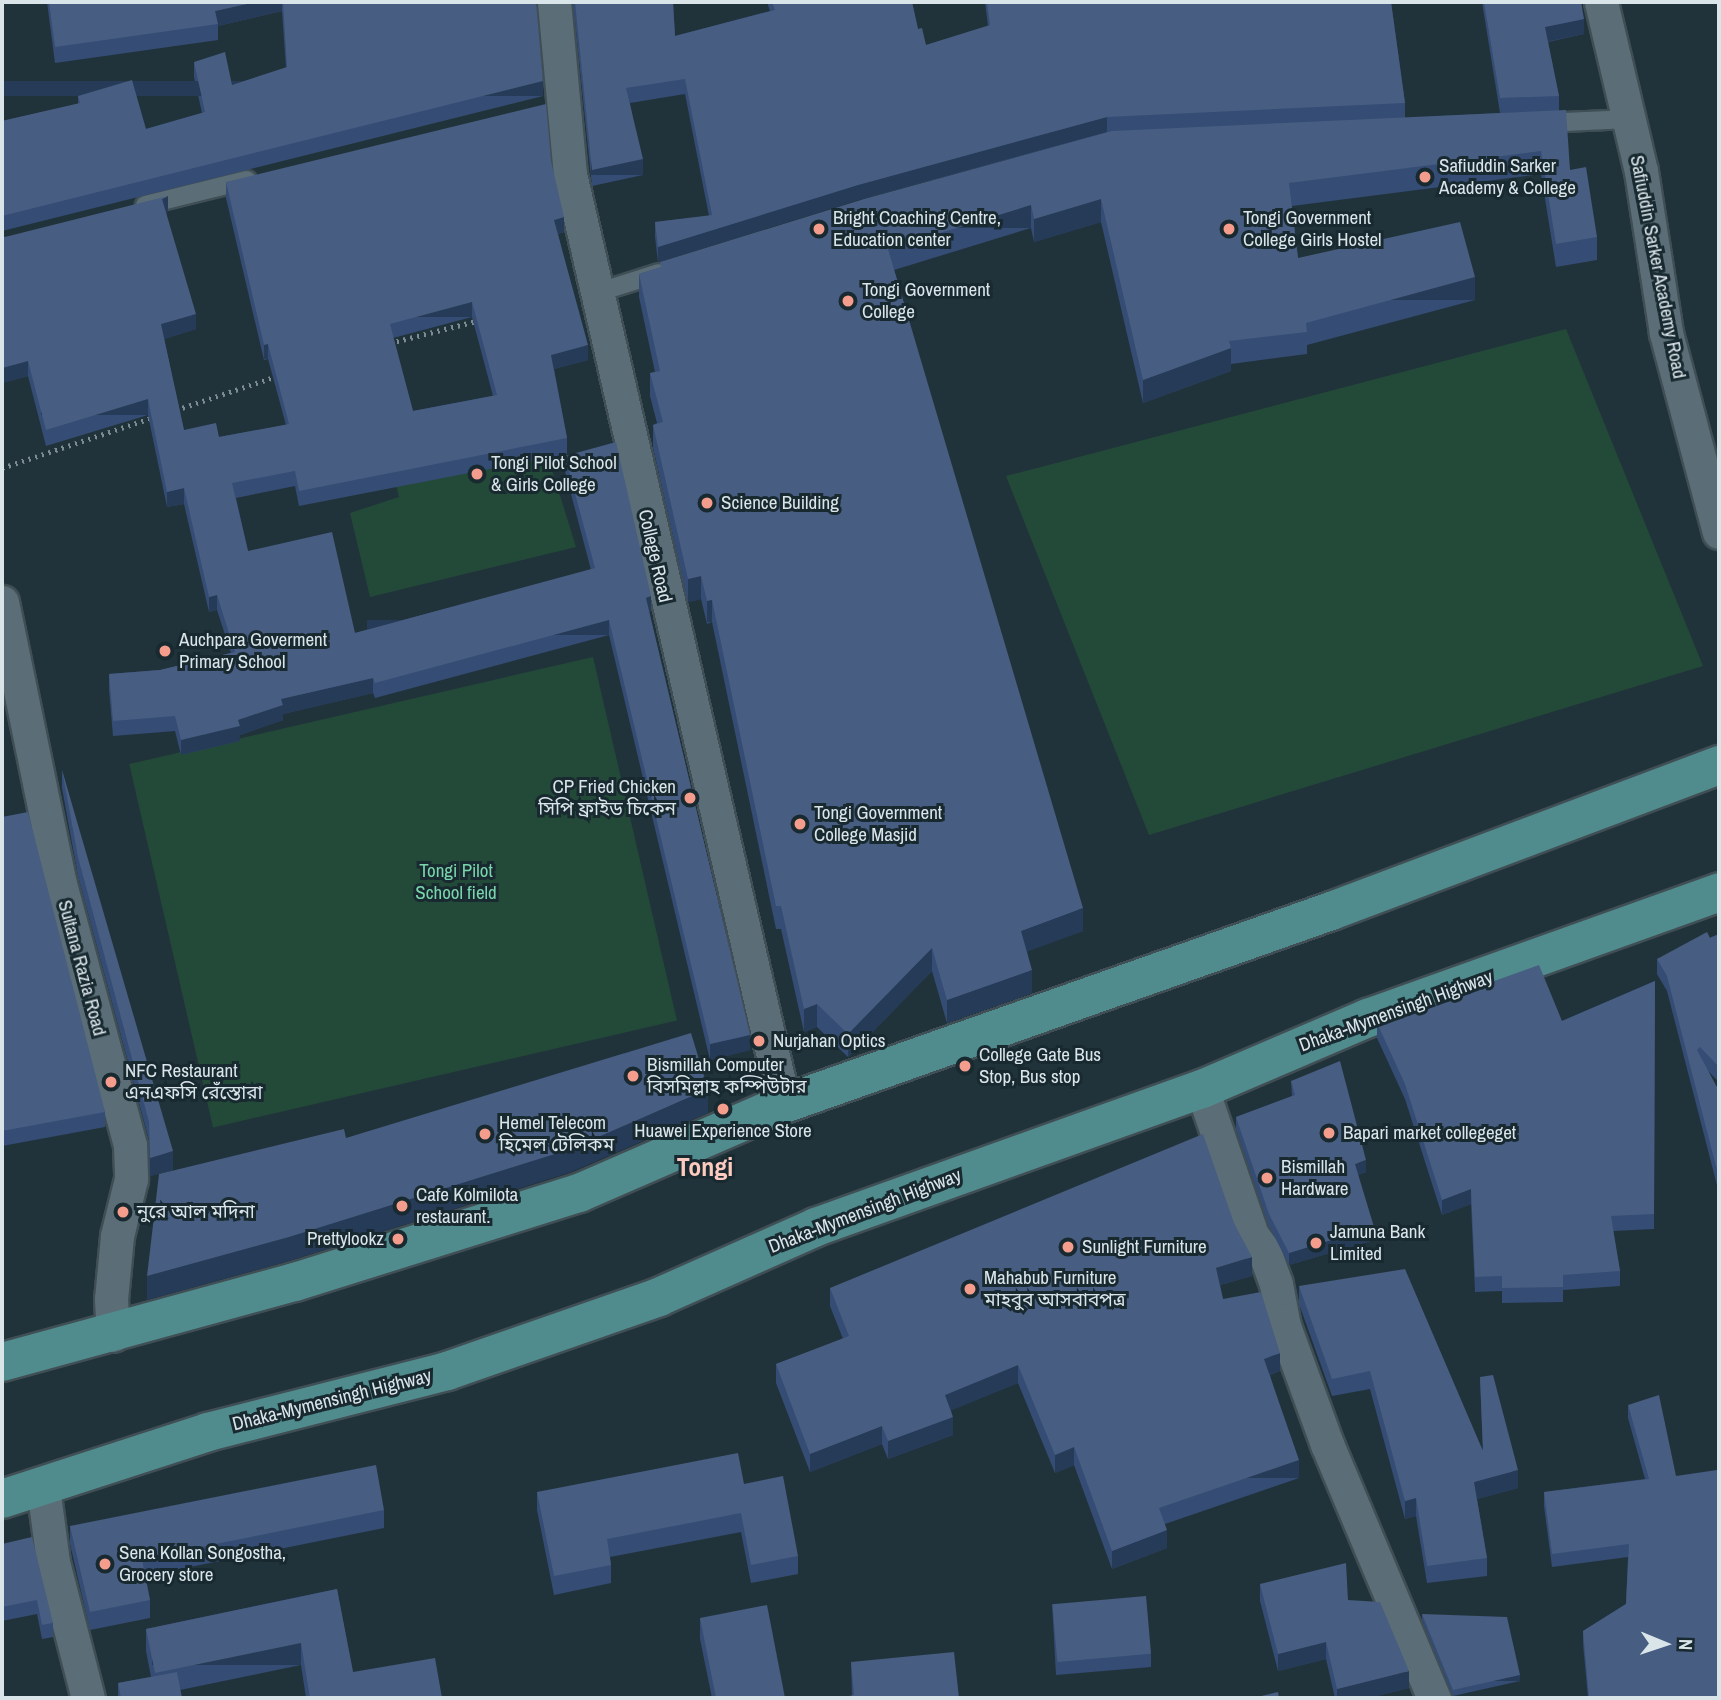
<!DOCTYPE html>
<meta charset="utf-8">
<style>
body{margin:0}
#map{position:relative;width:1721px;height:1700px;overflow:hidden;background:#21333a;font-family:"Archivo Narrow","Noto Sans Bengali",sans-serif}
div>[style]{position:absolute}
.green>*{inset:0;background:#234a38;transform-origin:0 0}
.path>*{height:4.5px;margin-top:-2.25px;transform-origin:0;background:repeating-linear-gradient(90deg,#7d8c92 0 2px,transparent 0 7px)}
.roads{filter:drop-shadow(2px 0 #404f55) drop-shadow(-2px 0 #404f55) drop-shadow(0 2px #404f55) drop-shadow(0 -2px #404f55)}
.service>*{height:18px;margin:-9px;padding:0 9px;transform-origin:9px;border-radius:9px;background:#5b6e77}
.minor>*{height:33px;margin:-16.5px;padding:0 16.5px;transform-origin:16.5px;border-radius:16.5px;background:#5b6e77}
.trunk>*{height:38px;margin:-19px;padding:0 19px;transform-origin:19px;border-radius:19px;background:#508c8e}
.wall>*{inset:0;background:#354c74}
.shaded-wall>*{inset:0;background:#263b57;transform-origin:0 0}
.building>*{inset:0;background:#475d81;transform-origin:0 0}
.dots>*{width:19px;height:19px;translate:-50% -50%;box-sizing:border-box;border:4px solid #182930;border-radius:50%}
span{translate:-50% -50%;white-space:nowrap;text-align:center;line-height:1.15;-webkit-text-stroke:6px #182930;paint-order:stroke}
.poi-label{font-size:19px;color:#dae5ea}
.left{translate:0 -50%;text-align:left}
.right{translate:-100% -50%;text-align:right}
.street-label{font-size:19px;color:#dae5ea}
.park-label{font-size:19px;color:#79d5ab}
.district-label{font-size:26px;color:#fccabf;font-weight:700}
.frame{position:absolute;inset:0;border:4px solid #dae5ea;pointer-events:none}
.north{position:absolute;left:1630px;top:1609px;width:70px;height:70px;-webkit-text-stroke:5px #182930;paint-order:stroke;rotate:92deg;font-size:19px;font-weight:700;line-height:28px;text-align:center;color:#dae5ea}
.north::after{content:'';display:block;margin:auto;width:24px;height:32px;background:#dae5ea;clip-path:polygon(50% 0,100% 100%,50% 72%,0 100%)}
</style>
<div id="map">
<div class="green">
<i style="clip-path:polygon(1566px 329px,1703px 666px,1149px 835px,1006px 476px)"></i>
<i style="clip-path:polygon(538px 425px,576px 547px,370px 597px,350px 513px,399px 497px,391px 463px)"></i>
<i style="left:593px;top:657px;width:373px;height:476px;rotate:77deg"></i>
</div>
<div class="path">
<i style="left:390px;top:343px;width:89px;rotate:-14.3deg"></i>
<i style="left:176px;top:410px;width:107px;rotate:-18.6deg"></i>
<i style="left:2px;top:468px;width:160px;rotate:-18.5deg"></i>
</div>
<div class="roads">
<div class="service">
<i style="left:1543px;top:123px;width:86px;rotate:-2.7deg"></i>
<i style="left:145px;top:205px;width:105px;rotate:-13.8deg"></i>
<i style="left:596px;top:293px;width:66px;rotate:-17.6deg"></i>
</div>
<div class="minor">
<i style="left:554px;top:2px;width:173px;rotate:84.7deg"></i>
<i style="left:570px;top:174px;width:954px;rotate:77.04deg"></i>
<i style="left:1601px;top:2px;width:174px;rotate:76.7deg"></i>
<i style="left:1641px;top:171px;width:164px;rotate:81.2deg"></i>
<i style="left:1666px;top:333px;width:206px;rotate:75.1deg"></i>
<i style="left:2px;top:602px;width:284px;rotate:78.4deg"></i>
<i style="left:59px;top:880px;width:274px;rotate:75deg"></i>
<i style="left:130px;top:1145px;width:34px;rotate:88deg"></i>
<i style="left:131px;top:1179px;width:59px;rotate:103.8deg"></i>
<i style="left:117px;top:1236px;width:63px;rotate:95.4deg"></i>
<i style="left:111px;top:1299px;width:36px;rotate:87deg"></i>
<i style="left:1202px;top:1089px;width:154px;rotate:71.1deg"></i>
<i style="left:1252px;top:1235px;width:20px;rotate:53deg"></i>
<i style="left:1264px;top:1251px;width:35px;rotate:70deg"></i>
<i style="left:1276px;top:1284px;width:43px;rotate:79.2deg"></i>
<i style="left:1284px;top:1326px;width:126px;rotate:70deg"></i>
<i style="left:1327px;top:1444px;width:276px;rotate:67.2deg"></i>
<i style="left:43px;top:1487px;width:76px;rotate:82.4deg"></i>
<i style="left:53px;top:1562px;width:140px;rotate:75.6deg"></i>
</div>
<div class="trunk">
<i style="left:2px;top:1362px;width:304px;rotate:-15.3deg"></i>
<i style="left:295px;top:1282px;width:298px;rotate:-17.4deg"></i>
<i style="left:579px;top:1193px;width:223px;rotate:-23.5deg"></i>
<i style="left:784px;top:1104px;width:580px;rotate:-19.43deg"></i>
<i style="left:1331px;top:911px;width:415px;rotate:-20.6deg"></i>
<i style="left:2px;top:1499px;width:217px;rotate:-18deg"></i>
<i style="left:208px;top:1432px;width:247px;rotate:-14.3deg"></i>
<i style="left:447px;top:1371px;width:225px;rotate:-19.2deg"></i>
<i style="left:659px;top:1297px;width:172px;rotate:-24deg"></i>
<i style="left:816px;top:1227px;width:410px;rotate:-19.7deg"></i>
<i style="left:1202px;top:1089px;width:181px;rotate:-23.2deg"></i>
<i style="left:1368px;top:1018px;width:373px;rotate:-19.7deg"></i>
</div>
</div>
<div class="wall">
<i style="clip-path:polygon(47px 2px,536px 2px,543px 96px,2px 231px,2px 121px,78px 104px,78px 96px,146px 129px,202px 113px,194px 77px,194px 62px,232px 85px,286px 68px,282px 11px,218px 26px,218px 40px,55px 63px)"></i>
<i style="clip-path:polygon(573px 2px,673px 2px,675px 36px,770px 11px,767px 2px,912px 2px,918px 29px,926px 45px,988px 26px,985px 2px,1391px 2px,1405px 103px,1405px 118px,1500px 113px,1482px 2px,1581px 2px,1584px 34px,1548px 42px,1559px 96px,1559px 111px,1570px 170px,1597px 237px,1597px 260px,1556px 267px,1541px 174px,1292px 206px,1298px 258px,1475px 300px,1307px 345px,1307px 354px,1231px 364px,1231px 371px,1143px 403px,1101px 222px,1034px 242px,1031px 228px,894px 270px,1083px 931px,1027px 951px,1032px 993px,947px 1023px,932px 971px,848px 1057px,817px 1027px,804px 1032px,781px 929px,776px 929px,712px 622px,707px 624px,701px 599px,688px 602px,653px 448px,653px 425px,657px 423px,650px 396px,650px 373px,655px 372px,639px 297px,639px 274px,1110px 132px,858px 200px,658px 262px,655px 237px,655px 222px,709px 216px,685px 94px,630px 103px,643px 175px,592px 186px)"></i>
<i style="clip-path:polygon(evenodd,551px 161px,564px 232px,558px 234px,588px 360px,554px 369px,567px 438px,567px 454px,299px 506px,295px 486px,236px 498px,248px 551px,355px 633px,591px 570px,565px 471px,565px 456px,651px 612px,649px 612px,750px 1050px,710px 1060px,609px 635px,375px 698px,373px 693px,283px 714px,283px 720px,240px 735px,240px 741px,181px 755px,175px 731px,113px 736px,109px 690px,109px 674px,160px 670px,231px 653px,217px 610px,209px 612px,184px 504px,167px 507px,148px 415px,46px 446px,28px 376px,2px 383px,2px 236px,5px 237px,168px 212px,166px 213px,196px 329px,164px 339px,184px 430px,219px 437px,286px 425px,268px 359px,264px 360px,226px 198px,226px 182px,551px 161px,472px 317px,493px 396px,413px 411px,393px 338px,472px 317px)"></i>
<i style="clip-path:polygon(62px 770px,173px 1170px,150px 1176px,149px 1140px,78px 876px,62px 788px)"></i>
<i style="clip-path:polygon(2px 817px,105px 1112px,105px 1127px,2px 1146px)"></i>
<i style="clip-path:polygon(1719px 934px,1719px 1082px,1707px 1070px,1719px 1091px,1719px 1193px,1667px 991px,1657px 974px,1657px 959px)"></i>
<i style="clip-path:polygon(1655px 981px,1654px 1229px,1613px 1231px,1620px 1271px,1620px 1286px,1563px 1290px,1563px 1302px,1502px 1303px,1502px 1291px,1475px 1292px,1471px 1204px,1442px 1215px,1405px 1099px,1377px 1038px,1377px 1023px,1562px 1021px)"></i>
<i style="clip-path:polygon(1291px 1081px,1366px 1172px,1358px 1175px,1374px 1240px,1289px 1265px,1269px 1226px,1236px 1129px,1236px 1117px,1292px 1096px)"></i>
<i style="clip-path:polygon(1252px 1276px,1220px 1285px,1223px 1299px,1280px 1371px,1270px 1375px,1299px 1478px,1165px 1524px,1167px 1548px,1112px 1569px,1074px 1465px,1055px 1473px,1018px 1383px,951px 1410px,953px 1435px,888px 1459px,882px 1444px,810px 1472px,776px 1383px,776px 1364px,843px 1339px,830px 1306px,830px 1288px)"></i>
<i style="clip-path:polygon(1299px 1286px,1483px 1449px,1480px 1377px,1518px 1488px,1477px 1499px,1487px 1558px,1487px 1576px,1427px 1583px,1416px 1516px,1405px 1519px,1370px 1389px,1332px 1396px,1299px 1304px)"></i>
<i style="clip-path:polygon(1628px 1405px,1719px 1698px,1588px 1698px,1583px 1644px,1583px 1631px,1626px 1604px,1628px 1557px,1552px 1567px,1544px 1506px,1544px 1492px,1645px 1479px,1628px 1418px)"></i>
<i style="clip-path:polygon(744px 1484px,798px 1556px,798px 1574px,751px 1583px,741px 1532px,610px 1557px,611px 1565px,611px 1583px,554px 1595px,537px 1510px,537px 1492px)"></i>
<i style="clip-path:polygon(384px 1510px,384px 1528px,145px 1576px,150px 1600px,150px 1618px,90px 1630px,70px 1544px,70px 1526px)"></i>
<i style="clip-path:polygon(2px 1544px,53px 1623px,53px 1637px,42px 1639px,37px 1614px,2px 1621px)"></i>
<i style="clip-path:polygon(1260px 1584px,1348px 1600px,1409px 1688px,1368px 1698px,1335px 1698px,1326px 1659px,1278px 1671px,1260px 1601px)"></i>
<i style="clip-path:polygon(337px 1589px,353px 1672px,442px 1698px,306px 1698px,301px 1665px,180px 1690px,182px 1698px,118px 1698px,118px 1683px,151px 1677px,146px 1651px,146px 1629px)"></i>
<i style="clip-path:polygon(1052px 1604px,1151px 1654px,1151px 1667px,1056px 1675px)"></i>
<i style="clip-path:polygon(1422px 1614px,1520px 1681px,1453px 1696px,1422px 1620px)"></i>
<i style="clip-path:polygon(700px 1618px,785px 1698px,712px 1698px,700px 1639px)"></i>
<i style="clip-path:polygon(851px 1662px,959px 1698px,852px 1696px)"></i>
</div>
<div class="shaded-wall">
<i style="clip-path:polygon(256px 2px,282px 2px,282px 11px,218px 26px,215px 11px)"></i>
<i style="clip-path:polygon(1584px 19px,1584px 34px,1545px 42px,1545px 27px)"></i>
<i style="left:543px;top:81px;width:15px;height:558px;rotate:90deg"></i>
<i style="clip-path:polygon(1107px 117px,1107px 132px,858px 200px,658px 262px,658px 247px,858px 185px)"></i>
<i style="left:643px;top:159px;width:16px;height:52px;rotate:90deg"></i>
<i style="clip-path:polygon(168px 196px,168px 212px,162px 215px,162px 199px)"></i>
<i style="clip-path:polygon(1101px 199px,1101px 222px,1034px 242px,1034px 219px)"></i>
<i style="left:1031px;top:205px;width:23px;height:150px;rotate:90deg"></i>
<i style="clip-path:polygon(564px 217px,564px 232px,554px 235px,554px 220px)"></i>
<i style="left:1475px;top:277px;width:23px;height:175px;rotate:90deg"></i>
<i style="left:472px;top:302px;width:15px;height:85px;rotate:90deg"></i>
<i style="clip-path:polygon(196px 314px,196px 329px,161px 340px,161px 324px)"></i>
<i style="left:268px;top:344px;width:15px;height:4px;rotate:90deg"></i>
<i style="clip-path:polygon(588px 345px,588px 360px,551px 370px,551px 355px)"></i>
<i style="clip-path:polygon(1231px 348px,1231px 371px,1143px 403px,1143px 380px)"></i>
<i style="clip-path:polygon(28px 361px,28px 376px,2px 383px,2px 368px)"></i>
<i style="left:148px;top:399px;width:16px;height:107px;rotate:90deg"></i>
<i style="clip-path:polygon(184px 488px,184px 504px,167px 507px,167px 492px)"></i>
<i style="clip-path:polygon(701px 576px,701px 599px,688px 602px,688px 579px)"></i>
<i style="clip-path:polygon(217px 595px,217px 610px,209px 612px,209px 597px)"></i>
<i style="clip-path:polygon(651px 596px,651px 612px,646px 613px,646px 598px)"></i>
<i style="left:712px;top:600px;width:22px;height:5px;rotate:90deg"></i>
<i style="left:609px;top:620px;width:15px;height:242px;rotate:90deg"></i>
<i style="clip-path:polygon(373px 678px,373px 693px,283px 714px,283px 720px,240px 735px,240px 741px,181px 755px,181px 740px,281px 699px)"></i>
<i style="clip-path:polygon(1083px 908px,1083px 931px,1021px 954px,1021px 931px)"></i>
<i style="clip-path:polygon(932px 948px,932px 971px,848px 1057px,848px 1034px)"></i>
<i style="clip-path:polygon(1032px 970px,1032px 993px,947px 1023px,947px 1000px)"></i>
<i style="clip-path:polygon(817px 1004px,817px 1027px,804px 1032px,804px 1009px)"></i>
<i style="clip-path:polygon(750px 1035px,750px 1050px,710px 1060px,710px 1044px)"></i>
<i style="clip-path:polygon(708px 1089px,708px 1113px,571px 1172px,289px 1261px,147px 1300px,147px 1276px)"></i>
<i style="clip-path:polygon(173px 1151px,173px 1170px,150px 1176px,150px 1158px)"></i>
<i style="clip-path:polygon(1366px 1160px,1366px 1172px,1355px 1176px,1355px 1164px)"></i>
<i style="clip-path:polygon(1471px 1189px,1471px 1204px,1442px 1215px,1442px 1200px)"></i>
<i style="clip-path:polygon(1374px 1227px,1374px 1240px,1289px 1265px,1289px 1253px)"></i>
<i style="clip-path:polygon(1252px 1257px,1252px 1276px,1216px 1286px,1216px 1268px)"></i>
<i style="clip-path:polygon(1280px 1353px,1280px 1371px,1264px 1377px,1264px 1359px)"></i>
<i style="clip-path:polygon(1018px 1365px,1018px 1383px,945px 1413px,945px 1395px)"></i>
<i style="clip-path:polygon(953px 1417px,953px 1435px,888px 1459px,888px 1441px)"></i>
<i style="clip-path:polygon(882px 1426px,882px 1444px,810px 1472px,810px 1454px)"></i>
<i style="clip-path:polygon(1074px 1447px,1074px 1465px,1055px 1473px,1055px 1455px)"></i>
<i style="left:1299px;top:1460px;width:18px;height:148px;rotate:90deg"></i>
<i style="clip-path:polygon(1518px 1470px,1518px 1488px,1474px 1500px,1474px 1482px)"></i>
<i style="clip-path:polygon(1416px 1498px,1416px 1516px,1405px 1519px,1405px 1501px)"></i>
<i style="clip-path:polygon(1167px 1530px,1167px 1548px,1112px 1569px,1112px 1551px)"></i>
<i style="clip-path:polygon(1326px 1642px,1326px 1659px,1278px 1671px,1278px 1654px)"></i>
<i style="left:301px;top:1643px;width:22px;height:149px;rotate:90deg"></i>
<i style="clip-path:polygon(1409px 1671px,1409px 1688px,1368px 1698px,1337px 1698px,1337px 1689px)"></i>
<i style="left:1520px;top:1675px;width:6px;height:69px;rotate:90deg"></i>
</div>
<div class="building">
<i style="clip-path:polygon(49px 2px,256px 2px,215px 11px,218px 24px,55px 47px)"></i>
<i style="clip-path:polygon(283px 2px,536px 2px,543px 81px,2px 216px,2px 121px,80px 103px,78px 96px,132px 80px,146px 129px,205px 112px,194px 62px,225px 52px,232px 85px,287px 67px)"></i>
<i style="clip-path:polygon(575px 2px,673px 2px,675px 36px,775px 10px,772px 2px,912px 2px,918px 29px,922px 28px,926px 45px,990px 25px,987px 2px,1391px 2px,1405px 103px,1107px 117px,858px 185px,658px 247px,655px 222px,712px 215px,685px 79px,626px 88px,643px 159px,592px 170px)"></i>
<i style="clip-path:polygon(1484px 2px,1581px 2px,1584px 19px,1545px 27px,1559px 96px,1500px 98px)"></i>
<i style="clip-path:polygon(evenodd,546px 104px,551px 161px,564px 217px,554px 220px,588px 345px,551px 355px,567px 438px,299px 491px,295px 471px,232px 483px,248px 551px,332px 532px,355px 633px,595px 568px,565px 456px,616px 442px,651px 596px,646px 598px,750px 1035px,710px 1044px,609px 620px,375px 683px,373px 678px,281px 699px,283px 705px,238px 720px,240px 726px,181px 740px,175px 716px,113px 721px,109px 674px,160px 670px,235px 652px,217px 595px,209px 597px,184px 488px,167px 492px,148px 399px,46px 430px,28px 361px,2px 368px,2px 236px,5px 237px,168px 196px,162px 199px,196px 314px,161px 324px,184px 430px,216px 423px,219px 437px,289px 424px,268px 344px,264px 345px,226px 182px,546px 104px,472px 302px,497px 395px,413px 411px,390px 324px,472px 302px)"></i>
<i style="clip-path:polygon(1566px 110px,1570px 170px,1586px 167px,1597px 237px,1556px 244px,1541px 151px,1289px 183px,1298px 258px,1460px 222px,1475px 277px,1306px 323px,1307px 332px,1229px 341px,1231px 348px,1143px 380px,1101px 199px,1034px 219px,1031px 205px,888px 249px,1083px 908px,1021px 931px,1032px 970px,947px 1000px,932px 948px,848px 1034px,817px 1004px,804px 1009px,781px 906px,776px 906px,712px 600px,707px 601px,701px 576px,688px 579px,653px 425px,663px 422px,650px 373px,660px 371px,639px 274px,661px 267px,660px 262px,864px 199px,1112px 131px)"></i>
<i style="clip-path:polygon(62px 770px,173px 1151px,150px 1158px,149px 1122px,78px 857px)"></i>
<i style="clip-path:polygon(28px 812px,105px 1112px,2px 1131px,2px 817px)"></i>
<i style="clip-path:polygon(1707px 932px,1710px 938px,1719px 934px,1719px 1067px,1700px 1047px,1697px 1050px,1719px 1091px,1719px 1178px,1667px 976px,1657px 959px)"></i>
<i style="clip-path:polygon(1539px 965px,1562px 1021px,1655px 981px,1654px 1214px,1611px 1216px,1620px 1271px,1563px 1275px,1563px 1287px,1502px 1288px,1502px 1276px,1475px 1277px,1471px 1189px,1442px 1200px,1405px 1084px,1377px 1023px)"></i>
<i style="clip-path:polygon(691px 1033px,708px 1089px,571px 1149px,289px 1237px,147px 1276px,159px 1174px,344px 1129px,346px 1138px)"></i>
<i style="clip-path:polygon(1340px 1061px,1366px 1160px,1355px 1164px,1374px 1227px,1289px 1253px,1269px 1214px,1236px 1117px,1295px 1095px,1291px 1081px)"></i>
<i style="clip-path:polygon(1203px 1134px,1234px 1223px,1252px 1257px,1216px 1268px,1223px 1299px,1261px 1292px,1280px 1353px,1264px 1359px,1299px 1460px,1159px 1508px,1167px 1530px,1112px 1551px,1074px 1447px,1055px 1455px,1018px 1365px,945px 1395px,953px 1417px,888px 1441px,882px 1426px,810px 1454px,776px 1364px,849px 1336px,830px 1288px)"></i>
<i style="clip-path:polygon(1405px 1269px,1483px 1451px,1480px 1377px,1493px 1375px,1518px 1470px,1474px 1482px,1487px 1558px,1427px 1566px,1416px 1498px,1405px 1501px,1370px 1371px,1332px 1379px,1299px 1286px)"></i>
<i style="clip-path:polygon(1659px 1395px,1676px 1476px,1717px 1470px,1719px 1490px,1719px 1698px,1589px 1698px,1583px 1631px,1626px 1604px,1629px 1544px,1552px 1554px,1544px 1492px,1649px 1479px,1628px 1405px)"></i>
<i style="clip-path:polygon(738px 1453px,744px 1484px,783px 1476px,798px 1556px,751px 1565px,741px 1513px,607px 1539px,611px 1565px,554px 1576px,537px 1492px)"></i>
<i style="clip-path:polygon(376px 1465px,384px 1510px,142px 1559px,150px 1600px,90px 1612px,70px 1526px)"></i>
<i style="clip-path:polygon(32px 1537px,53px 1623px,42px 1625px,37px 1600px,2px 1607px,2px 1544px)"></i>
<i style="clip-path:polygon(1346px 1563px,1348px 1600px,1380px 1602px,1409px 1671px,1337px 1689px,1326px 1642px,1278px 1654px,1260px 1584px)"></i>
<i style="clip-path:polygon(337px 1589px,353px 1672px,435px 1658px,442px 1698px,310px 1698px,301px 1643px,155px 1673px,146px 1629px)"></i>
<i style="left:1146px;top:1596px;width:58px;height:94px;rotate:85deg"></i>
<i style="clip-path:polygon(767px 1605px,785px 1698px,716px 1698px,700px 1618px)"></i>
<i style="clip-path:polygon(1422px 1614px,1507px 1617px,1520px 1675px,1453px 1690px)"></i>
<i style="clip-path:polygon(954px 1652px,959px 1698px,838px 1698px,854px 1695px,851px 1662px)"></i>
<i style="clip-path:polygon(177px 1672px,182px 1698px,121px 1698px,118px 1683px)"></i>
<i style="clip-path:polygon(1278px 1692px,1279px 1698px,1253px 1698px)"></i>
</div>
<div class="dots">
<i style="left:1425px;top:177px;background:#f49d8d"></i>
<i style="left:819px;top:229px;background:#f49d8d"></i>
<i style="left:1229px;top:229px;background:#f49d8d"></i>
<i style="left:848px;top:301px;background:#f49d8d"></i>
<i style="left:477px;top:474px;background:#f49d8d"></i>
<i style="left:707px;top:503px;background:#f49d8d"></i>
<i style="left:165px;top:651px;background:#f49d8d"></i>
<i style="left:690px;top:798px;background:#f49d8d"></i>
<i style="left:800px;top:824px;background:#f49d8d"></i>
<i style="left:759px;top:1041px;background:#f49d8d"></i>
<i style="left:965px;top:1066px;background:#f49d8d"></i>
<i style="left:633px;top:1076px;background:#f49d8d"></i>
<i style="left:111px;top:1082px;background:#f49d8d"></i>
<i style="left:723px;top:1109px;background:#f49d8d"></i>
<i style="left:1329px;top:1133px;background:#f49d8d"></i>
<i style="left:485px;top:1134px;background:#f49d8d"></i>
<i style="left:1267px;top:1178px;background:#f49d8d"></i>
<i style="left:402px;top:1206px;background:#f49d8d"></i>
<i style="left:123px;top:1212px;background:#f49d8d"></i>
<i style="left:398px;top:1239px;background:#f49d8d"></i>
<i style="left:1316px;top:1243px;background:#f49d8d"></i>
<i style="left:1068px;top:1247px;background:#f49d8d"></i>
<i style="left:970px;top:1289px;background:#f49d8d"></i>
<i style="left:105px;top:1564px;background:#f49d8d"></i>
</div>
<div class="poi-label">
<span class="left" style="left:1439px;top:177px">Safiuddin Sarker<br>Academy &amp; College</span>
<span class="left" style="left:833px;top:229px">Bright Coaching Centre,<br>Education center</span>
<span class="left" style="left:1243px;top:229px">Tongi Government<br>College Girls Hostel</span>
<span class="left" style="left:862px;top:301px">Tongi Government<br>College</span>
<span class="left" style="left:491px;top:474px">Tongi Pilot School<br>&amp; Girls College</span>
<span class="left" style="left:721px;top:503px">Science Building</span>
<span class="left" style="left:179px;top:651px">Auchpara Goverment<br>Primary School</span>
<span class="right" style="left:676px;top:798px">CP Fried Chicken<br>সিপি ফ্রাইড চিকেন</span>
<span class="left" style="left:814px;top:824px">Tongi Government<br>College Masjid</span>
<span class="left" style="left:773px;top:1041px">Nurjahan Optics</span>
<span class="left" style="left:979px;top:1066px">College Gate Bus<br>Stop, Bus stop</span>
<span class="left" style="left:647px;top:1076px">Bismillah Computer<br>বিসমিল্লাহ কম্পিউটার</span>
<span class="left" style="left:125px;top:1082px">NFC Restaurant<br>এনএফসি রেঁস্তোরা</span>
<span class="left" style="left:499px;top:1134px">Hemel Telecom<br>হিমেল টেলিকম</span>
<span style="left:723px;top:1131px">Huawei Experience Store</span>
<span class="left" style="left:1343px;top:1133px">Bapari market collegeget</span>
<span class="left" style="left:1281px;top:1178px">Bismillah<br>Hardware</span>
<span class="left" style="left:416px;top:1206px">Cafe Kolmilota<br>restaurant.</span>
<span class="left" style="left:137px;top:1212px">নুরে আল মদিনা</span>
<span class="left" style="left:1330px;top:1243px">Jamuna Bank<br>Limited</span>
<span class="right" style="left:384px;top:1239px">Prettylookz</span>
<span class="left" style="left:1082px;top:1247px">Sunlight Furniture</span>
<span class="left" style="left:984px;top:1289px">Mahabub Furniture<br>মাহবুব আসবাবপত্র</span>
<span class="left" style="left:119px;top:1564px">Sena Kollan Songostha,<br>Grocery store</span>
</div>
<div class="street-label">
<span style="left:1658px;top:267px;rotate:79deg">Safiuddin Sarker Academy Road</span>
<span style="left:655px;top:556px;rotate:77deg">College Road</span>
<span style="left:82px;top:968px;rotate:75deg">Sultana Razia Road</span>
<span style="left:1396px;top:1011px;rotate:-20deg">Dhaka-Mymensingh Highway</span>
<span style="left:865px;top:1211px;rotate:-21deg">Dhaka-Mymensingh Highway</span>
<span style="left:332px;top:1400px;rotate:-14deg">Dhaka-Mymensingh Highway</span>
</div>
<div class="park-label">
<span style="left:456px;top:882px">Tongi Pilot<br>School field</span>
</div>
<div class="district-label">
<span style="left:705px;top:1167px">Tongi</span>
</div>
<div class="frame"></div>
<div class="north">N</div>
</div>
